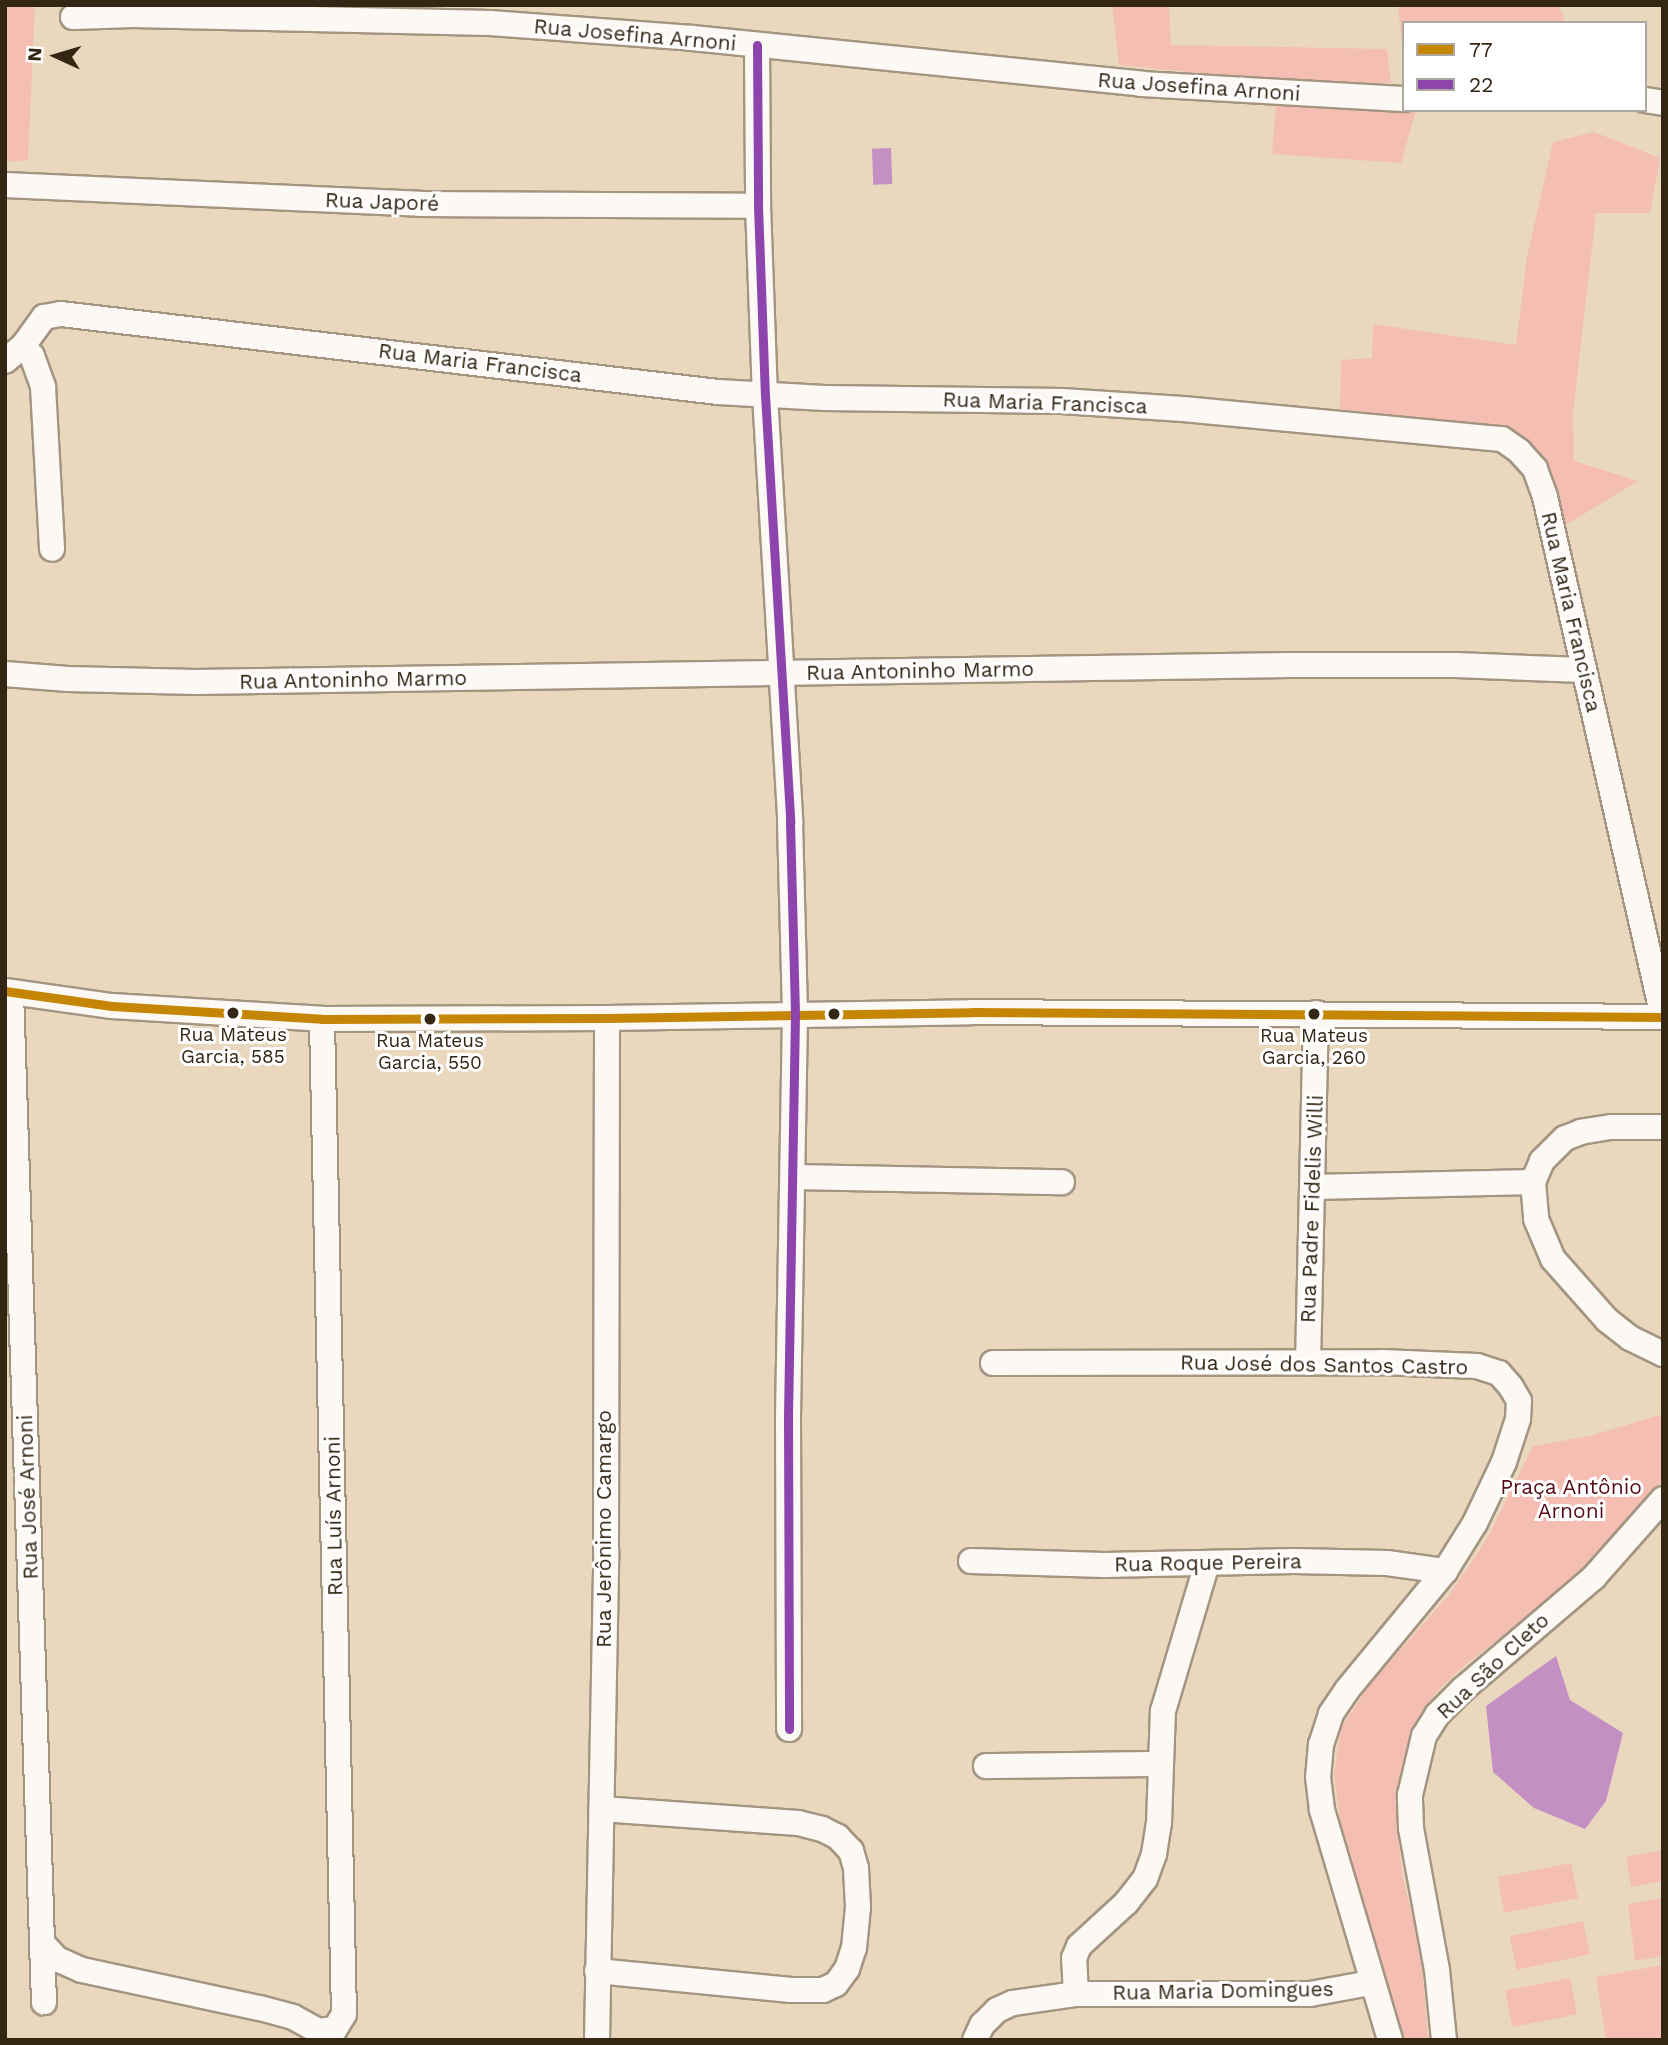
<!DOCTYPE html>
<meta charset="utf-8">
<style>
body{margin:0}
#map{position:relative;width:1668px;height:2045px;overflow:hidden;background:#ead8be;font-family:"Work Sans",sans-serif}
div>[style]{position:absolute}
.green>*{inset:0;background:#f4beb3;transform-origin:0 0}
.water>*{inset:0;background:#c490c4;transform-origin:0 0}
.roads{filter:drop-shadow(2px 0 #a39581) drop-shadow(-2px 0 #a39581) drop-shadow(0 2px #a39581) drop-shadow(0 -2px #a39581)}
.street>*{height:24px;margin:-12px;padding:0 12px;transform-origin:12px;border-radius:12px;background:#fcf9f5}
.bus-1>*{height:9px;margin:-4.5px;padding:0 4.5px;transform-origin:4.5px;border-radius:4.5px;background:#c68605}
.bus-2>*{height:9px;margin:-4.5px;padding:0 4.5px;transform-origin:4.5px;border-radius:4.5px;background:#8e44ad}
.dots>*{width:19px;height:19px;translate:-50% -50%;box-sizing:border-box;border:4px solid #fff;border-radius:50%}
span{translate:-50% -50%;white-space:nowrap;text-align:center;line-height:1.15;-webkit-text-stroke:6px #fff;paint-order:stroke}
.bus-label{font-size:19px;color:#332714}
.street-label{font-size:21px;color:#332714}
.park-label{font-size:21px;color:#550d18}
.frame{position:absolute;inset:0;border:7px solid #332714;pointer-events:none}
.legend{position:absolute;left:1402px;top:21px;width:245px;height:91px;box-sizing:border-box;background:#fff;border:2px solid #ada9a1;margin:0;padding:9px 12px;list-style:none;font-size:21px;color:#332714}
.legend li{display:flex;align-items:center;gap:14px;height:35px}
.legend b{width:35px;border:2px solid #ada9a1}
.north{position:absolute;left:21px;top:21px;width:70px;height:70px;-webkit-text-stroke:5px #fff;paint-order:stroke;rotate:274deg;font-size:19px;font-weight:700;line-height:28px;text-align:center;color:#332714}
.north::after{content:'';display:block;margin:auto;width:24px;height:32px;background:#332714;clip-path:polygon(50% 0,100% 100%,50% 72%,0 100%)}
</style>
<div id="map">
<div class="green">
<i style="clip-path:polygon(5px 5px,35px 5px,28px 160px,5px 162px)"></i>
<i style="clip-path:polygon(1112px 5px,1169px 5px,1171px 45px,1387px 49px,1391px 83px,1301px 83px,1119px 65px)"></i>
<i style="clip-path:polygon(1398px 5px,1559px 5px,1565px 23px,1404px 23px,1404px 64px)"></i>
<i style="clip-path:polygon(1276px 103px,1404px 110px,1416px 110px,1401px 163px,1272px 154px)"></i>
<i style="clip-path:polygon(1594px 132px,1660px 158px,1650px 213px,1596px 213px,1573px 413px,1574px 461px,1638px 481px,1566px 525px,1522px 435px,1456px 422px,1340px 409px,1341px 360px,1372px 358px,1373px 324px,1516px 345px,1527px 257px,1553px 142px)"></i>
<i style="clip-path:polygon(1663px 1414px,1663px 1479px,1649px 1498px,1590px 1568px,1465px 1665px,1440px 1688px,1425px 1707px,1415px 1727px,1399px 1788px,1397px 1828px,1403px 1878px,1421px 1952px,1428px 2040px,1403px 2040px,1340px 1820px,1334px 1773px,1341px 1728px,1370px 1684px,1448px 1596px,1470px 1565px,1490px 1533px,1533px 1446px,1590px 1436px)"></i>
<i style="clip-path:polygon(1663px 1850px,1663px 1881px,1631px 1887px,1626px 1857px)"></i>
<i style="left:1571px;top:1863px;width:36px;height:75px;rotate:79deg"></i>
<i style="clip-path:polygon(1663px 1898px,1663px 1956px,1635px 1961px,1628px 1904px)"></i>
<i style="left:1583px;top:1921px;width:34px;height:75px;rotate:78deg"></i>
<i style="clip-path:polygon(1663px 1965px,1663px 2039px,1606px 2040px,1596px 1977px)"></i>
<i style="left:1570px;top:1978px;width:37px;height:66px;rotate:79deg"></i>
</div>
<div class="water">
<i style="left:891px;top:148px;width:36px;height:19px;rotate:88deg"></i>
<i style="clip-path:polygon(1556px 1656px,1570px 1700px,1623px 1733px,1606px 1801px,1585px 1829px,1534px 1808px,1493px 1772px,1486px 1706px)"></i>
</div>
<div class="roads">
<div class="street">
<i style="left:73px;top:17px;width:60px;rotate:-1.9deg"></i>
<i style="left:133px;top:15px;width:357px;rotate:1.3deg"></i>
<i style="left:490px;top:23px;width:203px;rotate:4.2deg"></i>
<i style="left:692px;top:38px;width:451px;rotate:5.8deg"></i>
<i style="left:1141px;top:84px;width:263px;rotate:3.3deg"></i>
<i style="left:757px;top:45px;width:161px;rotate:89.6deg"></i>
<i style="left:758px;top:206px;width:189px;rotate:87.9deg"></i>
<i style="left:765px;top:395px;width:428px;rotate:86.6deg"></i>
<i style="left:790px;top:822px;width:193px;rotate:88.5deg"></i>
<i style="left:795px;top:1015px;width:402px;rotate:91deg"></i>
<i style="left:788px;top:1417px;width:312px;rotate:89.8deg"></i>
<i style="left:1645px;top:100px;width:18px;rotate:9deg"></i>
<i style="left:5px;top:185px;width:415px;rotate:2.6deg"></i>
<i style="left:420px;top:204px;width:338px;rotate:0.3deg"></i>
<i style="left:23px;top:346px;width:13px;rotate:48deg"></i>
<i style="left:32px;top:356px;width:33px;rotate:70deg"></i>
<i style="left:43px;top:387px;width:162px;rotate:86.8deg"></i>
<i style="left:5px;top:361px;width:23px;rotate:-40deg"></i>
<i style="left:23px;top:346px;width:36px;rotate:-54deg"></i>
<i style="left:44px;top:317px;width:17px;rotate:-10deg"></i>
<i style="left:61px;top:314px;width:662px;rotate:6.77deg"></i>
<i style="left:718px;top:392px;width:107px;rotate:3.2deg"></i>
<i style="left:825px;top:398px;width:237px;rotate:0.7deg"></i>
<i style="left:1062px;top:401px;width:121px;rotate:3.8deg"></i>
<i style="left:1183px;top:409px;width:320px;rotate:5.4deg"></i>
<i style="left:1502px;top:439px;width:21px;rotate:35deg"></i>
<i style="left:1519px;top:451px;width:24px;rotate:48deg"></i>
<i style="left:1535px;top:469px;width:30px;rotate:70deg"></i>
<i style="left:1545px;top:497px;width:533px;rotate:77.21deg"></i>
<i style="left:5px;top:674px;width:63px;rotate:4.5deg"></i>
<i style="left:68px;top:679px;width:128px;rotate:1.3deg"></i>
<i style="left:196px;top:682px;width:1093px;rotate:-0.89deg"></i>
<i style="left:1289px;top:665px;width:167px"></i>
<i style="left:1456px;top:665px;width:127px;rotate:2.3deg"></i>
<i style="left:5px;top:991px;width:108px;rotate:8deg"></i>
<i style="left:112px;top:1006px;width:210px;rotate:3.5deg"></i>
<i style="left:322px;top:1019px;width:285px;rotate:-0.2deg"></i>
<i style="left:607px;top:1018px;width:365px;rotate:-0.9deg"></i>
<i style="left:972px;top:1012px;width:691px;rotate:0.41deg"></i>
<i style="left:11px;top:992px;width:1011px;rotate:88.13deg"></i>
<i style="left:1663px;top:1127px;width:52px;rotate:180deg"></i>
<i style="left:1611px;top:1127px;width:30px;rotate:171deg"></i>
<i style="left:1581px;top:1132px;width:17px;rotate:159deg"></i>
<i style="left:1565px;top:1138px;width:33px;rotate:135deg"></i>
<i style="left:1542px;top:1161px;width:23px;rotate:113deg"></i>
<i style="left:1533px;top:1182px;width:37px;rotate:85deg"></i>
<i style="left:1536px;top:1219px;width:43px;rotate:67deg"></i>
<i style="left:1553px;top:1259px;width:81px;rotate:48.5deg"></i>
<i style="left:1607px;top:1320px;width:29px;rotate:38deg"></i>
<i style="left:1630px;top:1338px;width:37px;rotate:26deg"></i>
<i style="left:793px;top:1177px;width:269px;rotate:1.1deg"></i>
<i style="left:1313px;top:1187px;width:220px;rotate:-1.3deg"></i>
<i style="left:993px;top:1363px;width:389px;rotate:-0.1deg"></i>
<i style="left:1382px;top:1362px;width:95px;rotate:2.4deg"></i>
<i style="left:1477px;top:1366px;width:23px;rotate:18deg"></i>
<i style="left:1499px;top:1373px;width:18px;rotate:49deg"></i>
<i style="left:1511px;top:1387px;width:16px;rotate:60deg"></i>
<i style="left:1519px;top:1401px;width:18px;rotate:93deg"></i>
<i style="left:1518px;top:1419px;width:45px;rotate:108deg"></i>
<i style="left:1504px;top:1462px;width:68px;rotate:115.4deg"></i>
<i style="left:1475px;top:1523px;width:57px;rotate:122deg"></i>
<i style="left:1445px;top:1571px;width:154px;rotate:129.5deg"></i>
<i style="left:1347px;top:1690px;width:29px;rotate:124deg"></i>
<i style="left:1331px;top:1714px;width:32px;rotate:108deg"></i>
<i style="left:1321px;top:1744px;width:33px;rotate:95deg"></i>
<i style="left:1318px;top:1777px;width:33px;rotate:83deg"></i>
<i style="left:1322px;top:1810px;width:240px;rotate:73.5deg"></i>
<i style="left:1308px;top:1363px;width:350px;rotate:-88.7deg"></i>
<i style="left:971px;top:1561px;width:133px;rotate:1.7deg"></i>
<i style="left:1104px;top:1565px;width:190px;rotate:-1.2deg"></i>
<i style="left:1294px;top:1561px;width:93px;rotate:1.2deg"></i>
<i style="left:1387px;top:1563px;width:59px;rotate:7.9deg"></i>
<i style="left:986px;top:1766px;width:173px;rotate:-0.7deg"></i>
<i style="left:43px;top:1944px;width:21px;rotate:47deg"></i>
<i style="left:57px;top:1959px;width:27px;rotate:24deg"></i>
<i style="left:82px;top:1970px;width:182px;rotate:12.1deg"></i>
<i style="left:260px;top:2008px;width:34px;rotate:15deg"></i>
<i style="left:293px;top:2017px;width:29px;rotate:29deg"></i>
<i style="left:318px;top:2031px;width:17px;rotate:-7deg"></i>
<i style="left:335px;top:2029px;width:17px;rotate:-59deg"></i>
<i style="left:344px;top:2014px;width:995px;rotate:-91.27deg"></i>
<i style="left:597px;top:1971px;width:195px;rotate:5.6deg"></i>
<i style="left:791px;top:1990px;width:32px"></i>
<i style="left:823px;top:1990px;width:14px;rotate:-25deg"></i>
<i style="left:836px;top:1984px;width:19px;rotate:-54deg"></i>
<i style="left:847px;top:1969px;width:22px;rotate:-72deg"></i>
<i style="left:854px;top:1948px;width:41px;rotate:-84.4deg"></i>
<i style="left:858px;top:1907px;width:39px;rotate:-93deg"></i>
<i style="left:856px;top:1868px;width:18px;rotate:-106deg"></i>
<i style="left:851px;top:1851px;width:19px;rotate:-133deg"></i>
<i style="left:838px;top:1837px;width:18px;rotate:-153deg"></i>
<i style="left:822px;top:1829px;width:25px;rotate:-166deg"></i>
<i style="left:798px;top:1823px;width:197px;rotate:-175.9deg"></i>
<i style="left:1076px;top:1994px;width:234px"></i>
<i style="left:1310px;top:1994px;width:61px;rotate:-10.4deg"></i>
<i style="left:597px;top:2040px;width:489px;rotate:-88.9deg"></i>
<i style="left:606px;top:1551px;width:533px;rotate:-89.89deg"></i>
<i style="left:975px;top:2040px;width:17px;rotate:-65deg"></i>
<i style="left:982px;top:2025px;width:21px;rotate:-45deg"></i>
<i style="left:997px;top:2010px;width:17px;rotate:-24deg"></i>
<i style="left:1013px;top:2003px;width:64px;rotate:-8.1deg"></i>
<i style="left:1076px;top:1994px;width:36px;rotate:-93deg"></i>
<i style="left:1074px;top:1958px;width:13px;rotate:-67deg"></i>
<i style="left:1079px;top:1946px;width:64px;rotate:-42.5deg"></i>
<i style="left:1126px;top:1903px;width:31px;rotate:-52deg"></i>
<i style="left:1145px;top:1879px;width:27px;rotate:-70deg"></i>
<i style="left:1154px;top:1854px;width:31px;rotate:-81deg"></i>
<i style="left:1159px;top:1823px;width:112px;rotate:-88deg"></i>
<i style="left:1163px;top:1711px;width:154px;rotate:-73.4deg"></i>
<i style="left:1444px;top:2040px;width:70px;rotate:-95.7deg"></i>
<i style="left:1437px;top:1970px;width:144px;rotate:-100.4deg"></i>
<i style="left:1411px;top:1828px;width:33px;rotate:-92deg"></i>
<i style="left:1410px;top:1795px;width:61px;rotate:-76.7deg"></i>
<i style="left:1424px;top:1736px;width:25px;rotate:-58deg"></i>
<i style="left:1437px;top:1715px;width:37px;rotate:-45deg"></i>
<i style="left:1463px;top:1689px;width:172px;rotate:-40.5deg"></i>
<i style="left:1594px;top:1577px;width:104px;rotate:-48.5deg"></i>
</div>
</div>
<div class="bus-1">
<i style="left:5px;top:991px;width:108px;rotate:8deg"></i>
<i style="left:112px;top:1006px;width:210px;rotate:3.5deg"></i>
<i style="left:322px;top:1019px;width:285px;rotate:-0.2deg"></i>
<i style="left:607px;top:1018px;width:365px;rotate:-0.9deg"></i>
<i style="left:972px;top:1012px;width:691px;rotate:0.41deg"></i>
</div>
<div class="bus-2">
<i style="left:757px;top:45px;width:161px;rotate:89.6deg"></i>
<i style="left:758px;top:206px;width:189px;rotate:87.9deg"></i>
<i style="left:765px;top:395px;width:428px;rotate:86.6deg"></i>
<i style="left:790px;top:822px;width:193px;rotate:88.5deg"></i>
<i style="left:795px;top:1015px;width:402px;rotate:91deg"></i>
<i style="left:788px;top:1417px;width:312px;rotate:89.8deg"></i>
</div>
<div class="dots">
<i style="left:233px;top:1013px;background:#332714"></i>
<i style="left:834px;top:1014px;background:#332714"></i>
<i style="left:1314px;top:1014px;background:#332714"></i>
<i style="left:430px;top:1019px;background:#332714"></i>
</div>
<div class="bus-label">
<span style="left:233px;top:1046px">Rua Mateus<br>Garcia, 585</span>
<span style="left:1314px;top:1047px">Rua Mateus<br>Garcia, 260</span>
<span style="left:430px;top:1052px">Rua Mateus<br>Garcia, 550</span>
</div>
<div class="street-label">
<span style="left:635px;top:35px;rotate:5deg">Rua Josefina Arnoni</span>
<span style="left:1199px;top:87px;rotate:4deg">Rua Josefina Arnoni</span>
<span style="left:382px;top:202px;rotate:2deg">Rua Japoré</span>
<span style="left:480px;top:363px;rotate:7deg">Rua Maria Francisca</span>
<span style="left:1045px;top:403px;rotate:2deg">Rua Maria Francisca</span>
<span style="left:1571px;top:612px;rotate:77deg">Rua Maria Francisca</span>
<span style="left:920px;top:671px;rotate:-1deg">Rua Antoninho Marmo</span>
<span style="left:353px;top:680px;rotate:-1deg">Rua Antoninho Marmo</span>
<span style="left:1312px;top:1209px;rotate:-88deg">Rua Padre Fidelis Willi</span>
<span style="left:1324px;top:1365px;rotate:1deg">Rua José dos Santos Castro</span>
<span style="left:28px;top:1497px;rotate:-92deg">Rua José Arnoni</span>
<span style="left:334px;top:1516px;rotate:-91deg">Rua Luís Arnoni</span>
<span style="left:604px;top:1529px;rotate:-90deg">Rua Jerônimo Camargo</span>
<span style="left:1208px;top:1563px;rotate:-1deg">Rua Roque Pereira</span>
<span style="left:1493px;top:1666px;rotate:-43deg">Rua São Cleto</span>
<span style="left:1223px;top:1991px;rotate:-1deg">Rua Maria Domingues</span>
</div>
<div class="park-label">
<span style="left:1571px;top:1499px">Praça Antônio<br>Arnoni</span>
</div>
<div class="frame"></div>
<ul class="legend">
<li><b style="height:9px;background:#c68605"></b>77</li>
<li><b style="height:9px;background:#8e44ad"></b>22</li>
</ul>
<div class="north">N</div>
</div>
